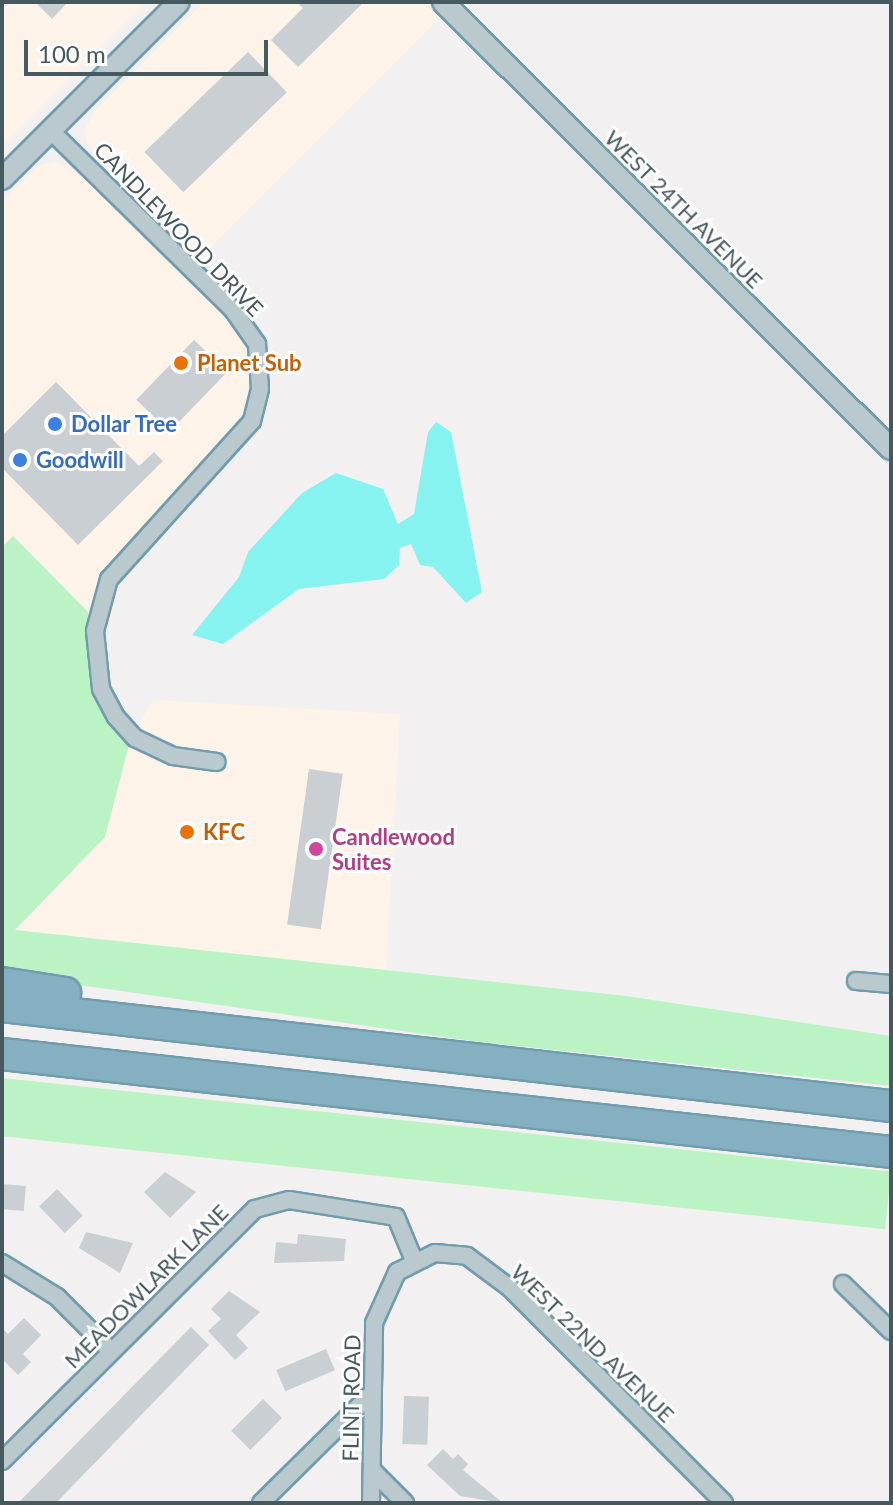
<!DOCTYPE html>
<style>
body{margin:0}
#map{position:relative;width:893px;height:1505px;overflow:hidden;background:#f3f0f1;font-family:Lato,sans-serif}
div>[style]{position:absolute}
.commercial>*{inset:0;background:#fdf3e9}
.green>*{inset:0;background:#bcf3c5;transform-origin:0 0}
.water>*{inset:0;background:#86f3f1}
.building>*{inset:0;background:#cacfd3;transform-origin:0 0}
.roads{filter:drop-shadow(2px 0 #709cae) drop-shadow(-2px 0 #709cae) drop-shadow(0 2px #709cae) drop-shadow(0 -2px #709cae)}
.minor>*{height:16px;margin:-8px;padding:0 8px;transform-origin:8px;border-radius:8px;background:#bac9ce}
.tertiary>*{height:20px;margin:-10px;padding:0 10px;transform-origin:10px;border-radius:10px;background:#bac9ce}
.motorway>*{height:30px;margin:-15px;padding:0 15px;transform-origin:15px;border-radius:15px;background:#84b0c2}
.dots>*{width:22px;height:22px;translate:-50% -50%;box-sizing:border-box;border:4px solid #fff;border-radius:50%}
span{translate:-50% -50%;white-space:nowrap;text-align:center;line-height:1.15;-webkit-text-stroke:6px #fff;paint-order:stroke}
.street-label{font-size:22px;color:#46595f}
.food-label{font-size:22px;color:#c56008;font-weight:700}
.left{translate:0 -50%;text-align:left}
.shop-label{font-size:22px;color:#366cbe;font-weight:700}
.hotel-label{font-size:22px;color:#b23c85;font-weight:700}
.frame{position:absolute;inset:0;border:4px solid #46595f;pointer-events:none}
.scale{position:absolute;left:24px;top:40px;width:244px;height:36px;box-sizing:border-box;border:4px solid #46595f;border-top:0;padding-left:10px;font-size:24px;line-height:28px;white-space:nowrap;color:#46595f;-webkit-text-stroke:6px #fff;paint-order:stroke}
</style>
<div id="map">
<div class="commercial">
<i style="clip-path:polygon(2px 2px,147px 2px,2px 147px)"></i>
<i style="clip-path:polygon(204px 2px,426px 2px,441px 17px,201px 257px,88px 145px,84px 132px,94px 112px)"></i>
<i style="clip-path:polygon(56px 161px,87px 179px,231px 316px,245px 336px,255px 380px,230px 440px,120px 550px,98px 580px,88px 612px,13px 537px,2px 547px,2px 202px,37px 166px)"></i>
<i style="clip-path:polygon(153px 700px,400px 714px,386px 970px,14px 930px,105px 837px,127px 746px)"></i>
</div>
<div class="green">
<i style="clip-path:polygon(13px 536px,88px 612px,91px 686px,130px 741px,105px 837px,15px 930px,626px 996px,891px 1036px,891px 1086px,479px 1042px,2px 974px,2px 547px)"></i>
<i style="left:2px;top:1078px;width:894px;height:58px;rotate:6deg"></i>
</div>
<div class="water">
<i style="clip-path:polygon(436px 422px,451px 432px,482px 592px,466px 603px,433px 567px,420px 565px,411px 544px,400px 548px,399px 565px,384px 579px,299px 589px,223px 644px,192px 635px,239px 577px,248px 552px,302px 493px,336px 473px,383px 489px,398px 524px,414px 514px,428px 432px)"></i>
</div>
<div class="building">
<i style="clip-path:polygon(35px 2px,68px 2px,52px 19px)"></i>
<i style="clip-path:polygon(297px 2px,364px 2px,298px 67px,271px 40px,303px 8px)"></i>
<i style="left:248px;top:52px;width:56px;height:144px;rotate:46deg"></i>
<i style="left:194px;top:340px;width:46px;height:83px;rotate:44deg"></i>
<i style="clip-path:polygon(56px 382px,139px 466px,154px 452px,163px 461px,78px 545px,2px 468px,2px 436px)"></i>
<i style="left:309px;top:769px;width:34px;height:157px;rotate:8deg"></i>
<i style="clip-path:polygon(165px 1172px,196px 1192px,170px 1218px,144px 1192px)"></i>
<i style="left:2px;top:1184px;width:24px;height:25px;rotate:5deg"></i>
<i style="left:57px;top:1189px;width:37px;height:25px;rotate:46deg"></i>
<i style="clip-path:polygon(86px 1232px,133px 1243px,120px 1273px,79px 1248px)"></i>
<i style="clip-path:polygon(298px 1234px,346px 1239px,344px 1261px,274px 1263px,276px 1242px,297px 1244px)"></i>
<i style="clip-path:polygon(229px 1291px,260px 1312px,236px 1335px,248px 1348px,235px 1360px,208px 1331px,221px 1319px,211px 1309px)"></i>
<i style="clip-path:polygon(24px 1318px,41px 1335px,23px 1354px,31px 1362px,18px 1375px,2px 1359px,2px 1328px,8px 1334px)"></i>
<i style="clip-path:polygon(191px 1327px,209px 1345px,56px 1503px,18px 1503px)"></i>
<i style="left:326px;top:1349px;width:23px;height:54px;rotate:67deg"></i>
<i style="left:404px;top:1396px;width:25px;height:48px;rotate:2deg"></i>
<i style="left:263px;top:1399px;width:27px;height:45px;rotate:45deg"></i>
<i style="clip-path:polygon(443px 1449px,453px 1459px,458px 1454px,468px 1464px,463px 1470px,503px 1503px,460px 1496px,427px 1465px)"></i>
</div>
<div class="roads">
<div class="minor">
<i style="left:50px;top:130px;width:257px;rotate:44.5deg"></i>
<i style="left:233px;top:310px;width:42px;rotate:54.8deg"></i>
<i style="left:257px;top:344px;width:45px;rotate:86.2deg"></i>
<i style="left:260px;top:389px;width:33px;rotate:104deg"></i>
<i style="left:252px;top:421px;width:213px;rotate:132.1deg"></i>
<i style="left:109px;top:579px;width:54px;rotate:105.1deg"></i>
<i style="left:95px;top:631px;width:58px;rotate:84.1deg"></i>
<i style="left:101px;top:689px;width:32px;rotate:62deg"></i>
<i style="left:116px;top:717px;width:28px;rotate:48deg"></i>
<i style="left:135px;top:738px;width:42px;rotate:25.3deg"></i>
<i style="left:173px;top:756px;width:44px;rotate:7.8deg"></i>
<i style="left:856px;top:981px;width:35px;rotate:5deg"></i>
<i style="left:2px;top:1263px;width:65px;rotate:31.7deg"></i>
<i style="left:57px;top:1297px;width:76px;rotate:45deg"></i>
<i style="left:843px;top:1284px;width:67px;rotate:44.4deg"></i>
<i style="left:2px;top:1461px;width:357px;rotate:-44.9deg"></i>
<i style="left:255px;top:1209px;width:35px;rotate:-15deg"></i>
<i style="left:289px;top:1200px;width:108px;rotate:9deg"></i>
<i style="left:396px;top:1217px;width:44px;rotate:67.5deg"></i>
<i style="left:372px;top:1470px;width:47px;rotate:45deg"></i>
<i style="left:261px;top:1503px;width:152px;rotate:-44.7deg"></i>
<i style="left:371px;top:1503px;width:180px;rotate:-89deg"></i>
<i style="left:374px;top:1323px;width:56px;rotate:-65.7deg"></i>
<i style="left:397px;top:1272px;width:42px;rotate:-26.6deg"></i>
<i style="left:435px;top:1253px;width:32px;rotate:5deg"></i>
<i style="left:467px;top:1256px;width:54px;rotate:36.7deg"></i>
<i style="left:510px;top:1288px;width:303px;rotate:45.1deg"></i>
</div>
<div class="tertiary">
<i style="left:443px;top:2px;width:633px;rotate:44.94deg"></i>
<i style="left:2px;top:179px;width:250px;rotate:-45deg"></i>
</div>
<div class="motorway">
<i style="left:2px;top:983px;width:64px;rotate:9deg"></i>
<i style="left:2px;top:1006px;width:895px;rotate:6.42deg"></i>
<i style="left:2px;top:1054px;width:894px;rotate:6.29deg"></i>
</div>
</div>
<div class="dots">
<i style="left:181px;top:363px;background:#e8710a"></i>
<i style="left:55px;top:424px;background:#3f7fe0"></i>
<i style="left:20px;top:460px;background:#3f7fe0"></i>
<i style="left:187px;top:832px;background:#e8710a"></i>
<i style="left:316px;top:849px;background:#d1479c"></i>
</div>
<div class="street-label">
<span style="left:684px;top:209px;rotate:45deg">WEST 24TH AVENUE</span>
<span style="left:179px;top:229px;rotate:46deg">CANDLEWOOD DRIVE</span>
<span style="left:146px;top:1286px;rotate:-45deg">MEADOWLARK LANE</span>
<span style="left:593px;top:1343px;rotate:44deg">WEST 22ND AVENUE</span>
<span style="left:351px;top:1398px;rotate:-89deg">FLINT ROAD</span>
</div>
<div class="food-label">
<span class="left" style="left:197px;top:363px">Planet Sub</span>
<span class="left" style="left:203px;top:832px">KFC</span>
</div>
<div class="shop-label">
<span class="left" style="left:71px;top:424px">Dollar Tree</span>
<span class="left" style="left:36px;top:460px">Goodwill</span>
</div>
<div class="hotel-label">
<span class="left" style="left:332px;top:849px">Candlewood<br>Suites</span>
</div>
<div class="frame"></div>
<div class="scale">100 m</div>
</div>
